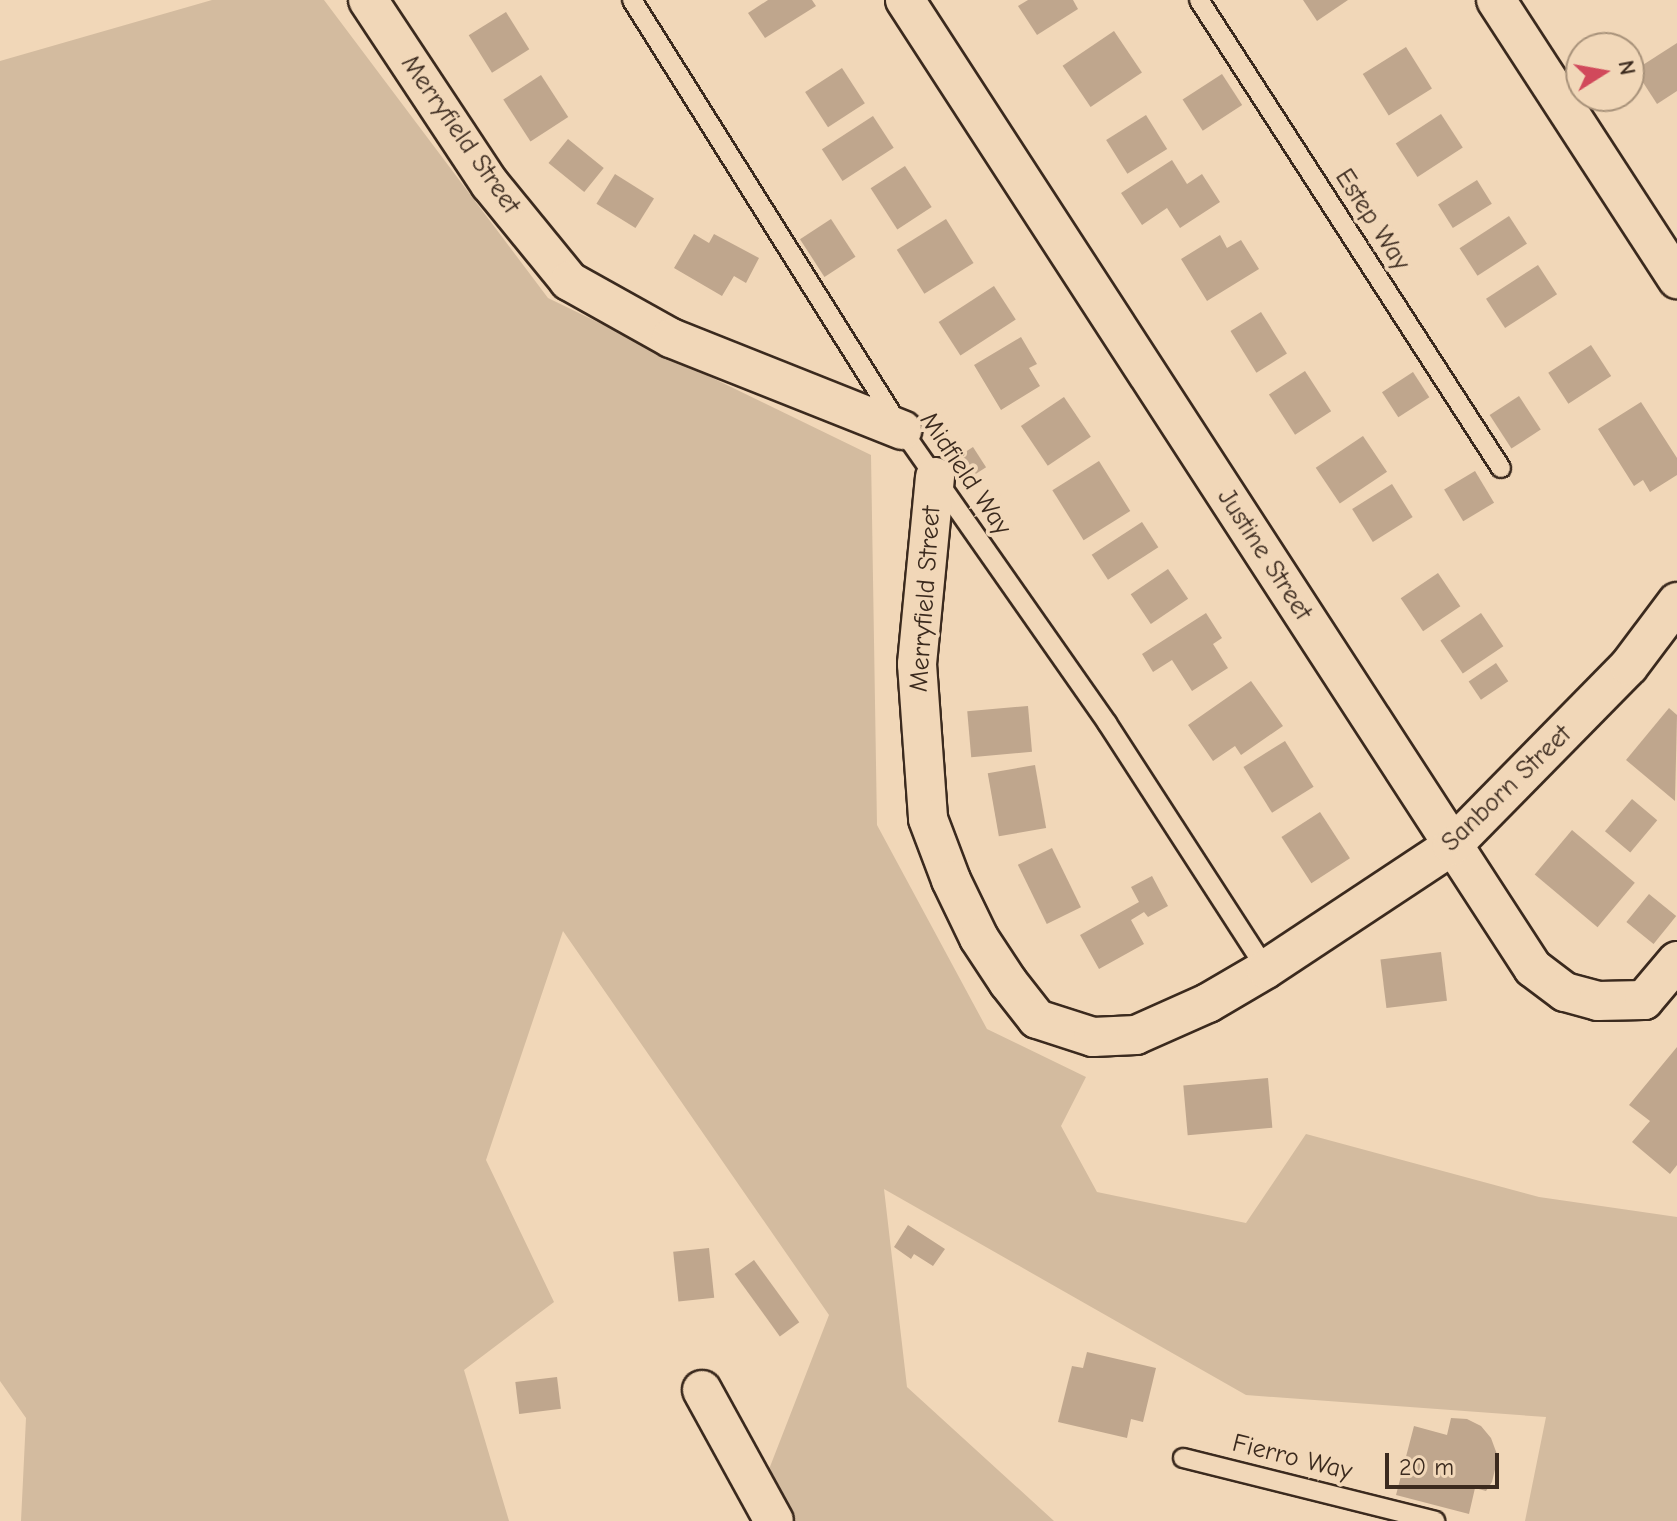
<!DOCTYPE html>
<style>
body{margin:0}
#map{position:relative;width:1677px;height:1521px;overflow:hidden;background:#f1d7b8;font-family:"Comic Neue",sans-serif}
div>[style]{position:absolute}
.green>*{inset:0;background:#d3bb9f}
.building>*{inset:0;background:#bfa68d;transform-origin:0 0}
.roads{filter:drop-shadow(2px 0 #3b2a1e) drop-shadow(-2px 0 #3b2a1e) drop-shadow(0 2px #3b2a1e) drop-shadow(0 -2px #3b2a1e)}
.service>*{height:18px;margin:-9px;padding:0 9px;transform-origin:9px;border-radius:9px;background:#f1d7b8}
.minor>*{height:38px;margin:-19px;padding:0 19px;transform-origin:19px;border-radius:19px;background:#f1d7b8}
span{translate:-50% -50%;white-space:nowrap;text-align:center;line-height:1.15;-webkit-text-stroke:8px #f1d7b8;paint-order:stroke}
.street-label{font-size:26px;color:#3b2a1e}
.north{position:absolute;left:1565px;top:32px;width:80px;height:80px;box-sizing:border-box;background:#f1d7b8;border:2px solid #a8927a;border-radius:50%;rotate:79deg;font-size:22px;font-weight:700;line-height:32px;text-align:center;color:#3b2a1e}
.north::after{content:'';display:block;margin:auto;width:28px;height:36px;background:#d1495b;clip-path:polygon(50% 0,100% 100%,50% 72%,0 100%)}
.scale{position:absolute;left:1385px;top:1453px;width:114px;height:36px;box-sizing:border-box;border:4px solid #3b2a1e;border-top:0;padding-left:10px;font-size:24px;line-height:28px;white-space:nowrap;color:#3b2a1e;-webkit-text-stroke:6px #f1d7b8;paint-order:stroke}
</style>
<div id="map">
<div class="green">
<i style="clip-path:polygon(212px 0,324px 0,548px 298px,871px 455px,877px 825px,987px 1029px,1086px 1077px,1061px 1126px,1097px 1192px,1246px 1223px,1306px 1134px,1539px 1197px,1677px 1217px,1677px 1521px,1525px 1521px,1546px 1417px,1246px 1395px,884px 1189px,907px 1387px,1054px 1521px,777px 1521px,759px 1495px,829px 1315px,563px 931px,486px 1160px,554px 1302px,464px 1370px,509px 1521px,21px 1521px,26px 1418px,0 1381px,0 61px)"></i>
</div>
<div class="building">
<i style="clip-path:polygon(768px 0,812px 0,816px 6px,765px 38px,748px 13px)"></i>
<i style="clip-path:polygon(1028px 0,1073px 0,1078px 9px,1037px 35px,1018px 6px)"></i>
<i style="clip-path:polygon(1303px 0,1348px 0,1317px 21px)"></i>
<i style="left:506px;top:12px;width:44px;height:44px;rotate:58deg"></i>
<i style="left:1114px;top:31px;width:50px;height:62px;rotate:56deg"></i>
<i style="clip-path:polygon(1677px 43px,1677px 91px,1657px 104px,1635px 70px)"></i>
<i style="left:1406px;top:47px;width:49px;height:51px;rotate:58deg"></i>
<i style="left:842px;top:68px;width:42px;height:44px;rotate:57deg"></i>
<i style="left:1222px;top:74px;width:37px;height:47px;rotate:57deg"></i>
<i style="left:541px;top:75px;width:50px;height:45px;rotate:57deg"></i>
<i style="left:1441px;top:114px;width:40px;height:54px;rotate:57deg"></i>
<i style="left:1146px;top:115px;width:40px;height:47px;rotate:58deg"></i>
<i style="left:873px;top:116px;width:38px;height:61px;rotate:57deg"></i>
<i style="left:568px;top:139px;width:46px;height:31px;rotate:39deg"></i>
<i style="clip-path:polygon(1172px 160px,1187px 184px,1202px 174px,1220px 202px,1180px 228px,1167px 208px,1142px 225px,1121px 193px)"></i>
<i style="left:905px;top:166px;width:49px;height:41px;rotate:57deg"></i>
<i style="left:615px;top:174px;width:46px;height:35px;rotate:32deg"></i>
<i style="left:1477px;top:180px;width:28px;height:46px;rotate:58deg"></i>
<i style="left:1509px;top:216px;width:33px;height:59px;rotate:57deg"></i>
<i style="left:831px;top:219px;width:45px;height:37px;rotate:57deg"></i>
<i style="left:946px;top:219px;width:52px;height:58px;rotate:58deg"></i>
<i style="clip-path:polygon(694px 234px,709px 243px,714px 234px,759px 258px,746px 283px,734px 276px,722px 296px,674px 268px)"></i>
<i style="clip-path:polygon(1220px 235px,1227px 248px,1241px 240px,1259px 269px,1207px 301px,1181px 259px)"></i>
<i style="left:1538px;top:265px;width:35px;height:62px;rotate:57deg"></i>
<i style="left:994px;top:286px;width:40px;height:66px;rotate:57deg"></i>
<i style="left:1261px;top:312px;width:49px;height:36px;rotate:58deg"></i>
<i style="clip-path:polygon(1021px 337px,1037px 364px,1029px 368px,1040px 386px,1001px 410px,974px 365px)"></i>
<i style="left:1591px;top:345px;width:37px;height:51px;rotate:57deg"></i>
<i style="left:1305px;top:371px;width:48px;height:43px;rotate:57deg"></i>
<i style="left:1413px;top:372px;width:30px;height:37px;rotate:57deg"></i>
<i style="left:1519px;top:396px;width:40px;height:35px;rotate:57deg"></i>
<i style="left:1064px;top:397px;width:48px;height:52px;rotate:56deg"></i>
<i style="clip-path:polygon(1641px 402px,1677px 458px,1677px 475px,1650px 492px,1643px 480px,1634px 486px,1598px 429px)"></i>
<i style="left:1363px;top:436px;width:43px;height:57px;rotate:56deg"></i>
<i style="left:973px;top:447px;width:24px;height:30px;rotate:57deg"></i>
<i style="left:1099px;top:461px;width:59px;height:55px;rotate:58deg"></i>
<i style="left:1475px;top:471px;width:37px;height:36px;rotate:59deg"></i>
<i style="left:1392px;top:484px;width:39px;height:47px;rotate:58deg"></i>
<i style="left:1142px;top:522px;width:30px;height:60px;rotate:57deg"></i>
<i style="left:1168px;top:569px;width:36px;height:45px;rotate:56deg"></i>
<i style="left:1438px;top:573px;width:40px;height:45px;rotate:56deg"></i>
<i style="clip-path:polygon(1206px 613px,1222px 638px,1213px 644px,1228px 668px,1192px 691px,1172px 660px,1153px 672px,1142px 654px)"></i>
<i style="left:1481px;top:613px;width:40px;height:49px;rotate:56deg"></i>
<i style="left:1496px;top:663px;width:22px;height:33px;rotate:56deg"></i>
<i style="clip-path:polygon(1251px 681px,1283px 726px,1241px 755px,1235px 746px,1213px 761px,1188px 725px)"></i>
<i style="left:1028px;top:706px;width:46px;height:61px;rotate:85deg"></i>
<i style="clip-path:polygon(1669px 708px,1677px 715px,1675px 801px,1626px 760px)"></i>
<i style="left:1285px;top:741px;width:54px;height:49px;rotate:58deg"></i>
<i style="left:1035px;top:765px;width:64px;height:48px;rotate:80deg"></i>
<i style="left:1632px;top:799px;width:33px;height:42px;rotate:40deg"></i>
<i style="left:1320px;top:812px;width:55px;height:46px;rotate:57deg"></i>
<i style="left:1572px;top:830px;width:82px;height:58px;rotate:40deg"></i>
<i style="left:1052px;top:848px;width:66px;height:38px;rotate:64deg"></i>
<i style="clip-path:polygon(1152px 876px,1168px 906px,1148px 917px,1144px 912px,1131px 920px,1144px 944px,1099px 969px,1080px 935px,1139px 902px,1131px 887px)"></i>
<i style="left:1649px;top:894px;width:35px;height:36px;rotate:39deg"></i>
<i style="left:1441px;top:952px;width:49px;height:61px;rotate:83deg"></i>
<i style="clip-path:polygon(1677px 1047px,1677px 1165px,1670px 1174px,1632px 1142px,1650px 1121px,1629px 1105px)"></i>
<i style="left:1268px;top:1078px;width:50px;height:85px;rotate:85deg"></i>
<i style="clip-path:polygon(908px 1225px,945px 1249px,933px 1266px,914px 1254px,911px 1259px,894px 1247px)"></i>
<i style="left:709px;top:1248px;width:50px;height:36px;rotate:84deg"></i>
<i style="left:754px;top:1260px;width:77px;height:24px;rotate:54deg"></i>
<i style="clip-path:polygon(1087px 1352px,1156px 1368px,1143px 1422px,1131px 1419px,1127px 1438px,1058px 1422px,1072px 1366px,1083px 1368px)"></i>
<i style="left:557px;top:1377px;width:32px;height:42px;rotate:83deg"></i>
<i style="clip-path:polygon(1451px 1418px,1467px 1419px,1481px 1426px,1491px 1438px,1498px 1457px,1492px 1482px,1486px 1491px,1475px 1488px,1469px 1514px,1396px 1495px,1414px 1426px,1447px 1435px)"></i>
</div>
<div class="roads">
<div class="service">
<i style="left:632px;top:0;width:508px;rotate:57.88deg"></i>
<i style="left:902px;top:430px;width:358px;rotate:55deg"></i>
<i style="left:1107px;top:723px;width:293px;rotate:57.1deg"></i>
<i style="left:1199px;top:0;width:557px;rotate:57.17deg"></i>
<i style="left:1183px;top:1458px;width:260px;rotate:14deg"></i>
</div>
<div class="minor">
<i style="left:368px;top:0;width:221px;rotate:56.5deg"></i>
<i style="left:490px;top:184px;width:125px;rotate:50.8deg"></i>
<i style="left:569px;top:281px;width:117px;rotate:29.2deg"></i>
<i style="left:671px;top:338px;width:249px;rotate:21.7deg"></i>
<i style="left:905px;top:0;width:1154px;rotate:57.03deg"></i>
<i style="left:1533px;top:968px;width:40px;rotate:37deg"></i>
<i style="left:1565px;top:992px;width:34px;rotate:15deg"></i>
<i style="left:1598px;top:1001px;width:46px;rotate:-1.2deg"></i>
<i style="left:1644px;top:1000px;width:51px;rotate:-49.8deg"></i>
<i style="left:1496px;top:0;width:333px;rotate:57deg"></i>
<i style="left:935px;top:477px;width:188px;rotate:95.5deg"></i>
<i style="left:917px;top:664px;width:155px;rotate:85.9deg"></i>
<i style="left:928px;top:819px;width:65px;rotate:69.3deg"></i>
<i style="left:951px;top:880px;width:64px;rotate:64.2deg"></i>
<i style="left:979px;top:938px;width:53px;rotate:56.6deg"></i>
<i style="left:1008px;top:982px;width:47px;rotate:51.9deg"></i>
<i style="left:1037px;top:1019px;width:59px;rotate:17.8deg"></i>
<i style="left:1093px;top:1037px;width:43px;rotate:-2.7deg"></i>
<i style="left:1136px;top:1035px;width:79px;rotate:-24deg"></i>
<i style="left:1208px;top:1003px;width:67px;rotate:-30.4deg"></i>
<i style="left:1266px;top:969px;width:223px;rotate:-33.5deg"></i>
<i style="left:1452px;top:846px;width:252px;rotate:-45.5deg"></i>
<i style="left:1629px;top:666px;width:80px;rotate:-53.1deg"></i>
<i style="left:702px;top:1390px;width:149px;rotate:61.2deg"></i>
</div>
</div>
<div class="street-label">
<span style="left:460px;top:135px;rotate:55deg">Merryfield Street</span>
<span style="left:1372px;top:220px;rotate:57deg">Estep Way</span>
<span style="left:965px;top:474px;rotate:56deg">Midfield Way</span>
<span style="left:1264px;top:555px;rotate:57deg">Justine Street</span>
<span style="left:926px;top:599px;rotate:-86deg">Merryfield Street</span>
<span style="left:1507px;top:789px;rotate:-44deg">Sanborn Street</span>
<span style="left:1292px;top:1458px;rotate:14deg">Fierro Way</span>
</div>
<div class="north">N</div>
<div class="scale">20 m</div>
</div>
